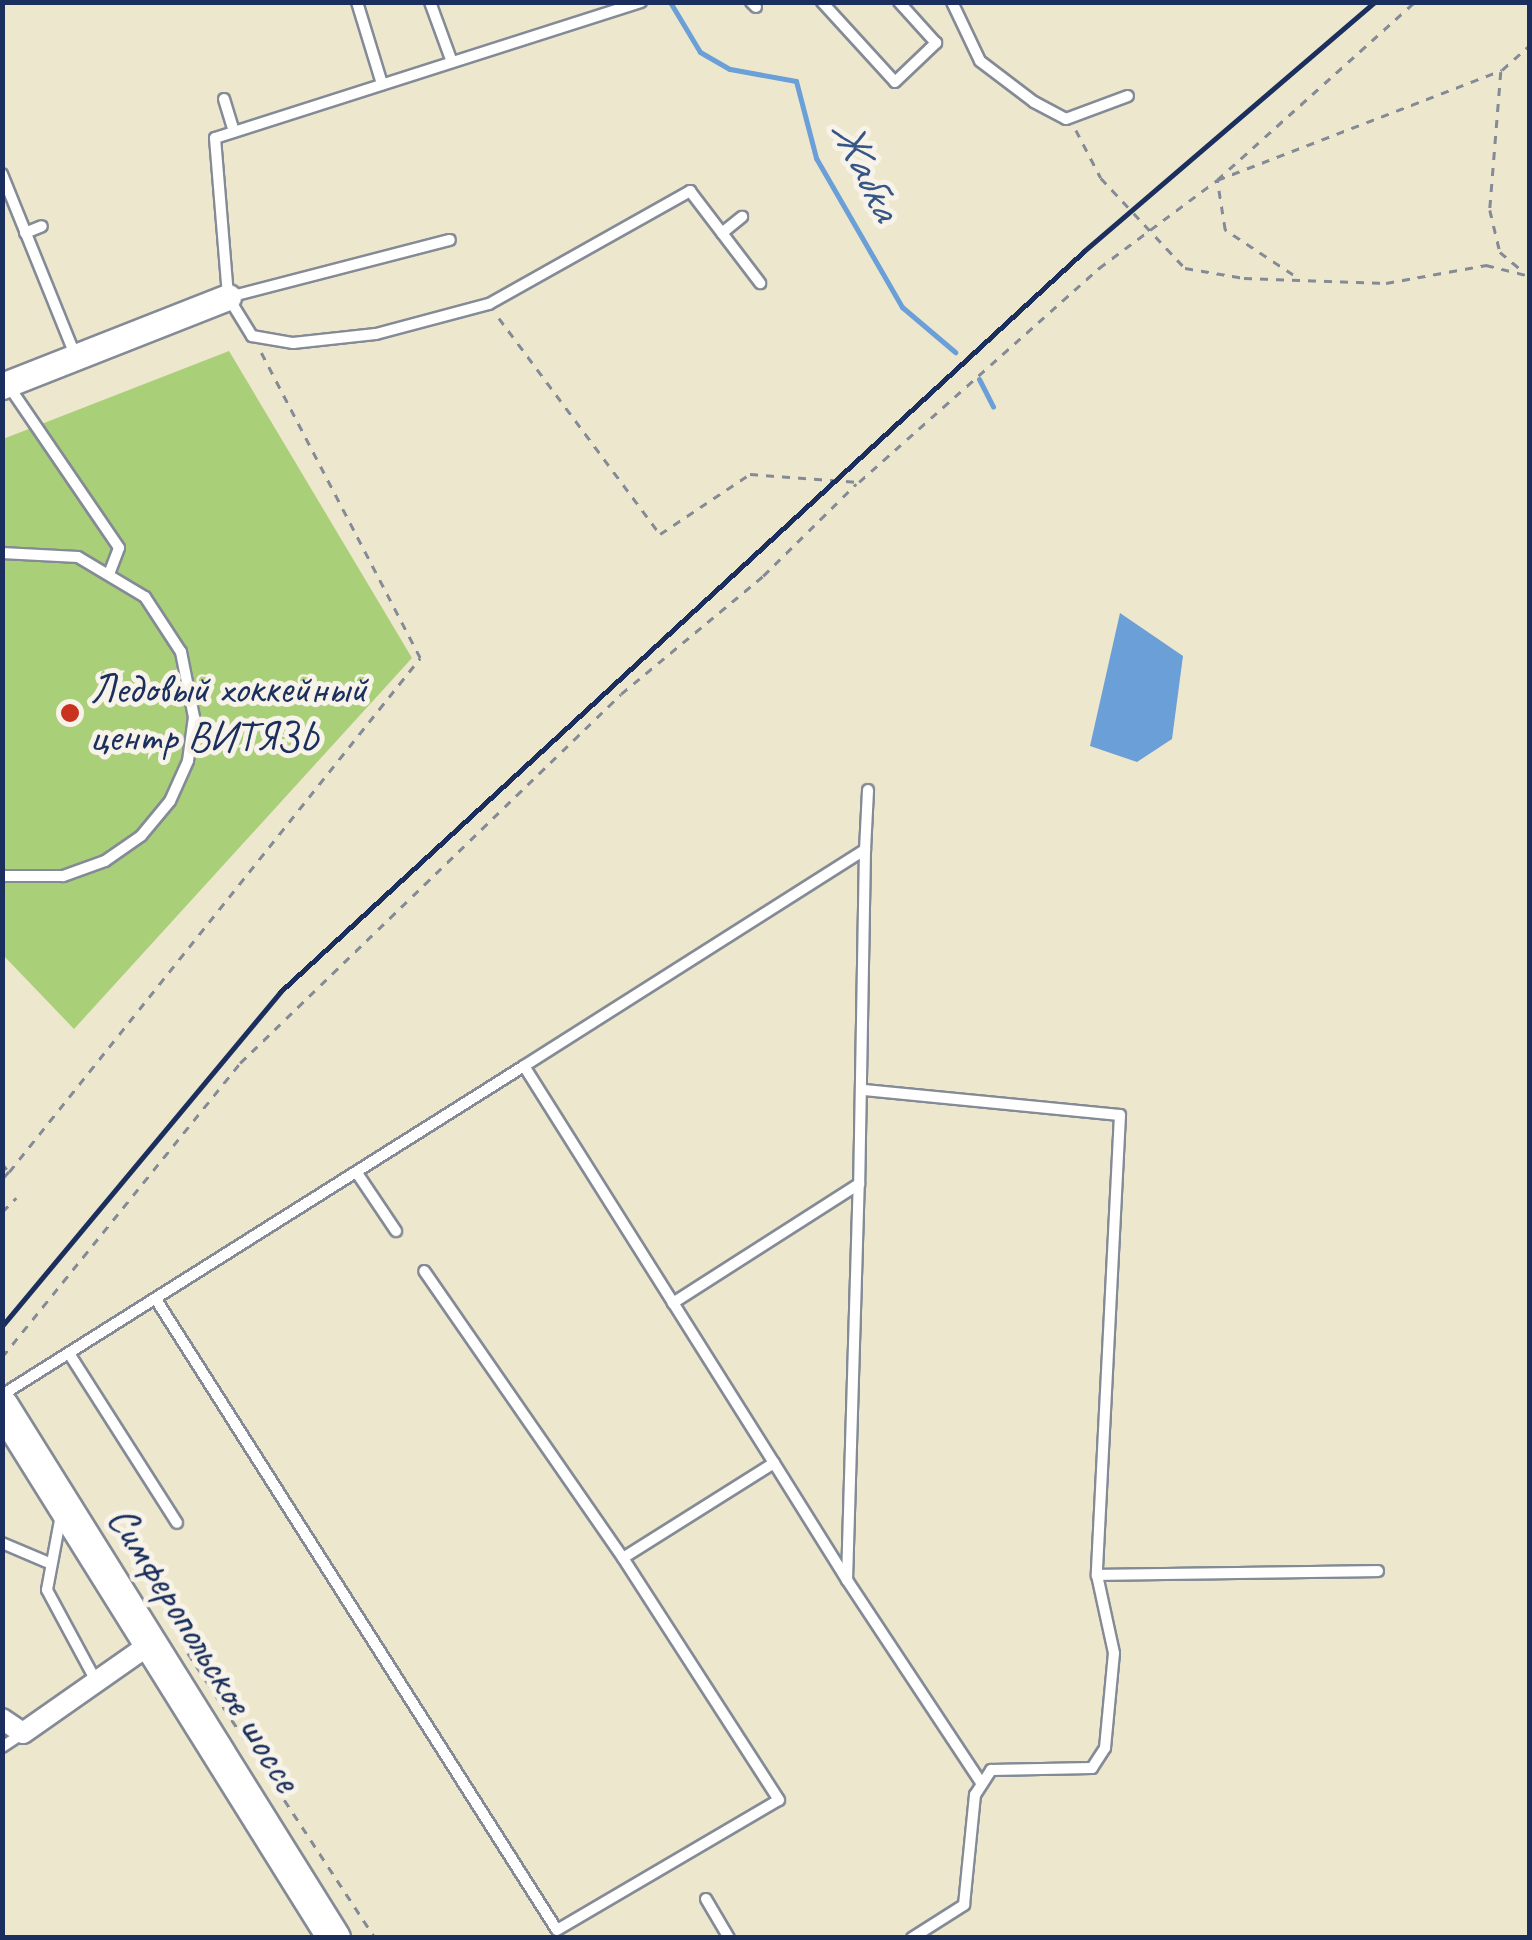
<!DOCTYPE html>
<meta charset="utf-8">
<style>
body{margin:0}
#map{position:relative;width:1532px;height:1940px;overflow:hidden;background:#ede7cd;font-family:Caveat,sans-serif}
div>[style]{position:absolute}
.green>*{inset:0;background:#a9cf79}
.water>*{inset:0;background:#6b9fd7}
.stream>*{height:5px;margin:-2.5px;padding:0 2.5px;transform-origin:2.5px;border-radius:2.5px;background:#6b9fd7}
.path>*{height:2.5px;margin-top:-1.25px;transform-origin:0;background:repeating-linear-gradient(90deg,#848b96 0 8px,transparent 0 16px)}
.roads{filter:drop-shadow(2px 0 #848b96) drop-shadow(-2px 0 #848b96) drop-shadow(0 2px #848b96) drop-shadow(0 -2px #848b96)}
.service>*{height:10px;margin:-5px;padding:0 5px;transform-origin:5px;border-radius:5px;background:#fff}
.minor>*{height:20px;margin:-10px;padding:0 10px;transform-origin:10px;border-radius:10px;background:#fff}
.tertiary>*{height:25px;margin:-12.5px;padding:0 12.5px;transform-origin:12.5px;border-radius:12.5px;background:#fff}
.primary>*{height:32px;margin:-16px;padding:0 16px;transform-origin:16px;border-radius:16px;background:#fff}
.rail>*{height:5px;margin:-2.5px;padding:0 2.5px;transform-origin:2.5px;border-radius:2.5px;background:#1b2f5e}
.dots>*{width:28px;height:28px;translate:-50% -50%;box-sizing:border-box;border:5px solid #f7f3e8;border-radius:50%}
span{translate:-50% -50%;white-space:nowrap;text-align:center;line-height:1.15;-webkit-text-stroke:10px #f7f3e8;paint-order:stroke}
.poi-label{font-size:42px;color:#1b2f5e}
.left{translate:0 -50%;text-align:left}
.street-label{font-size:42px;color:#1b2f5e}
.water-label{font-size:45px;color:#375688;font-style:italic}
.frame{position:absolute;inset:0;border:5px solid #1b2f5e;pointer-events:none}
</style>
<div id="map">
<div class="green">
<i style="clip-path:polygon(229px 351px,412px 658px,74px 1029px,3px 955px,3px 439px)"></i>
</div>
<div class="water">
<i style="clip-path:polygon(1120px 613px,1183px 656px,1172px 739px,1137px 762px,1090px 746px)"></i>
</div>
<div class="stream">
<i style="left:670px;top:2px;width:58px;rotate:59deg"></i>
<i style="left:700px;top:52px;width:34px;rotate:30deg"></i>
<i style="left:730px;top:69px;width:67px;rotate:10.3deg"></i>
<i style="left:796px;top:81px;width:80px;rotate:75.4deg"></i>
<i style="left:816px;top:158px;width:172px;rotate:60deg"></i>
<i style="left:902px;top:307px;width:70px;rotate:40.3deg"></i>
<i style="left:979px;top:379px;width:31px;rotate:63deg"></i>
</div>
<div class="path">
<i style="left:1501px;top:72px;width:138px;rotate:94.6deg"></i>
<i style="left:1490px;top:210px;width:43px;rotate:76.6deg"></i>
<i style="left:1500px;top:252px;width:25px;rotate:40deg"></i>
<i style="left:1076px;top:130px;width:54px;rotate:62.5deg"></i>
<i style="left:1101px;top:178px;width:123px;rotate:47deg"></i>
<i style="left:1185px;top:268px;width:60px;rotate:9.6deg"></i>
<i style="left:1244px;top:278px;width:142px;rotate:2deg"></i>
<i style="left:1386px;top:283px;width:102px;rotate:-10.2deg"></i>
<i style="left:1486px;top:265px;width:45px;rotate:14deg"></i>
<i style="left:1293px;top:275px;width:82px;rotate:-146.5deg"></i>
<i style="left:1225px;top:230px;width:51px;rotate:-99.1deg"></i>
<i style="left:1217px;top:180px;width:266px;rotate:-42deg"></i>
<i style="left:499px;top:318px;width:269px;rotate:53.3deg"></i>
<i style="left:660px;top:534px;width:108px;rotate:-33.7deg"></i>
<i style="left:750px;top:474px;width:109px;rotate:4.2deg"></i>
<i style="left:859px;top:482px;width:322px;rotate:-41.7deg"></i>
<i style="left:1099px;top:268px;width:147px;rotate:-36.7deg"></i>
<i style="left:1217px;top:180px;width:305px;rotate:-21.1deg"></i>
<i style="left:1502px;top:70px;width:38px;rotate:-42deg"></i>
<i style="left:2px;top:1163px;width:11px;rotate:52deg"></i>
<i style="left:9px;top:1172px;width:11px;rotate:131deg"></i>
<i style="left:9px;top:1172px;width:658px;rotate:-51.35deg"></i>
<i style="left:420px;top:658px;width:344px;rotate:-117.5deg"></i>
<i style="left:2px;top:1212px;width:20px;rotate:-45deg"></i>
<i style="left:2px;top:1357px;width:378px;rotate:-51deg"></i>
<i style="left:240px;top:1063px;width:530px;rotate:-44.08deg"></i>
<i style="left:621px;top:694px;width:185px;rotate:-39.7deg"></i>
<i style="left:763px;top:576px;width:131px;rotate:-44.7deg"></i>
<i style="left:188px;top:1653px;width:341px;rotate:56.7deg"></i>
</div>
<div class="roads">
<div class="service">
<i style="left:357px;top:2px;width:86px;rotate:73deg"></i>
<i style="left:430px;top:2px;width:64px;rotate:69.9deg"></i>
<i style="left:641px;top:2px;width:447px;rotate:162.3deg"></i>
<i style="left:215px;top:138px;width:160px;rotate:85.3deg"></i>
<i style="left:228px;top:297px;width:46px;rotate:58.4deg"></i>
<i style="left:252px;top:336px;width:42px;rotate:9.7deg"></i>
<i style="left:293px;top:343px;width:83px;rotate:-6.2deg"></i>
<i style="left:376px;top:334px;width:117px;rotate:-14.9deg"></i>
<i style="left:489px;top:304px;width:231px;rotate:-29.3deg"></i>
<i style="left:690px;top:191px;width:116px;rotate:52.7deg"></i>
<i style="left:751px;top:2px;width:7px;rotate:45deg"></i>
<i style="left:822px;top:2px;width:108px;rotate:47.6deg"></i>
<i style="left:895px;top:82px;width:57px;rotate:-43.6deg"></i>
<i style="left:936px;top:43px;width:55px;rotate:-132.1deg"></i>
<i style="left:952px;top:2px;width:65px;rotate:64.6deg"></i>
<i style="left:980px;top:61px;width:68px;rotate:37.2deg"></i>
<i style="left:1034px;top:102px;width:36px;rotate:28deg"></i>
<i style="left:1066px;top:119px;width:66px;rotate:-20.4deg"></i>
<i style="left:224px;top:99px;width:34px;rotate:73deg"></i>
<i style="left:2px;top:174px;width:195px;rotate:68deg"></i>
<i style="left:25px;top:233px;width:18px;rotate:-22deg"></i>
<i style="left:722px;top:233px;width:26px;rotate:-39deg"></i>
<i style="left:229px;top:297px;width:228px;rotate:-14.5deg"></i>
<i style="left:8px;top:385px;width:197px;rotate:55.7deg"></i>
<i style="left:119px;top:548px;width:25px;rotate:111deg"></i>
<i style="left:2px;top:553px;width:76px;rotate:3deg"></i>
<i style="left:78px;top:557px;width:78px;rotate:30.8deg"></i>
<i style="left:145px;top:597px;width:66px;rotate:56.8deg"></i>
<i style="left:181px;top:652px;width:66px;rotate:78.7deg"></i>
<i style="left:194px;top:717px;width:44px;rotate:97.8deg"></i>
<i style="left:188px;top:761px;width:44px;rotate:114.2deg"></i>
<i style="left:170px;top:801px;width:45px;rotate:129.6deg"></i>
<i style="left:141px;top:836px;width:44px;rotate:145.2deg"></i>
<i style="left:105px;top:861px;width:45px;rotate:160.3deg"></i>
<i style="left:63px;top:876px;width:61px;rotate:180deg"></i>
<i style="left:865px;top:850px;width:60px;rotate:-87.1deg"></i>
<i style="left:524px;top:1066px;width:404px;rotate:-32.4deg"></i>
<i style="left:865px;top:850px;width:334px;rotate:91deg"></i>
<i style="left:859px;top:1184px;width:221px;rotate:147.4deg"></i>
<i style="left:864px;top:1090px;width:257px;rotate:5.6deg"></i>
<i style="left:1120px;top:1115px;width:461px;rotate:92.9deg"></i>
<i style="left:1097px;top:1575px;width:281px;rotate:-0.8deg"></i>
<i style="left:357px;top:1173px;width:70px;rotate:56.1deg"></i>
<i style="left:157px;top:1301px;width:745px;rotate:57.55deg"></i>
<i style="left:557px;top:1930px;width:257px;rotate:-30.4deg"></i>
<i style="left:779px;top:1800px;width:288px;rotate:-122.8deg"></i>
<i style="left:70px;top:1355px;width:199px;rotate:57.5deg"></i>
<i style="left:2px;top:1395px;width:617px;rotate:-32.22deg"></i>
<i style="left:524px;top:1066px;width:469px;rotate:57.8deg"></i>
<i style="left:774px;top:1463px;width:178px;rotate:147.8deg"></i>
<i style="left:623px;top:1558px;width:349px;rotate:-124.7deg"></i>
<i style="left:774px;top:1463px;width:138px;rotate:58deg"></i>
<i style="left:847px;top:1580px;width:396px;rotate:-88.3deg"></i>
<i style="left:61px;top:1515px;width:76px;rotate:100.6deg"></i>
<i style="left:47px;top:1590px;width:103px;rotate:61.7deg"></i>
<i style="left:2px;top:1543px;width:49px;rotate:22.9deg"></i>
<i style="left:847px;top:1580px;width:241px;rotate:56.5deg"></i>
<i style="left:2px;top:1747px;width:24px;rotate:-33deg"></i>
<i style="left:706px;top:1899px;width:45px;rotate:59.5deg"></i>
<i style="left:912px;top:1938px;width:62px;rotate:-32.4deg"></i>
<i style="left:964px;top:1905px;width:111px;rotate:-84.3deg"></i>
<i style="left:975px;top:1795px;width:30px;rotate:-57deg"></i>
<i style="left:991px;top:1770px;width:101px;rotate:-1.1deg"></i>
<i style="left:1092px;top:1768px;width:24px;rotate:-57deg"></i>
<i style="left:1105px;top:1748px;width:95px;rotate:-84.6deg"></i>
<i style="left:1114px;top:1653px;width:80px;rotate:-102.3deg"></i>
</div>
<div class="minor">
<i style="left:2px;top:1719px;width:25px;rotate:34deg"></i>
<i style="left:23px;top:1733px;width:155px;rotate:-35deg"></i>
</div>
<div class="tertiary">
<i style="left:2px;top:386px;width:243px;rotate:-21.5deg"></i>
</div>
<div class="primary">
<i style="left:2px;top:1406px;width:627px;rotate:58.03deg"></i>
</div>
</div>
<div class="rail">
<i style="left:2px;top:1326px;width:435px;rotate:-50.2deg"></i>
<i style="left:280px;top:992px;width:1093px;rotate:-42.66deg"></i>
<i style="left:1084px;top:251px;width:383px;rotate:-40.6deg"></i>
</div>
<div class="dots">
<i style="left:70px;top:713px;background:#c8321e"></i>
</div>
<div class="poi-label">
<span class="left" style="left:90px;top:713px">Ледовый хоккейный<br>центр ВИТЯЗЬ</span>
</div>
<div class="street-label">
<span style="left:204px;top:1649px;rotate:58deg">Симферопольское шоссе</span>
</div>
<div class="water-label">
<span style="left:866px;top:169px;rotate:64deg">Жабка</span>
</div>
<div class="frame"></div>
</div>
